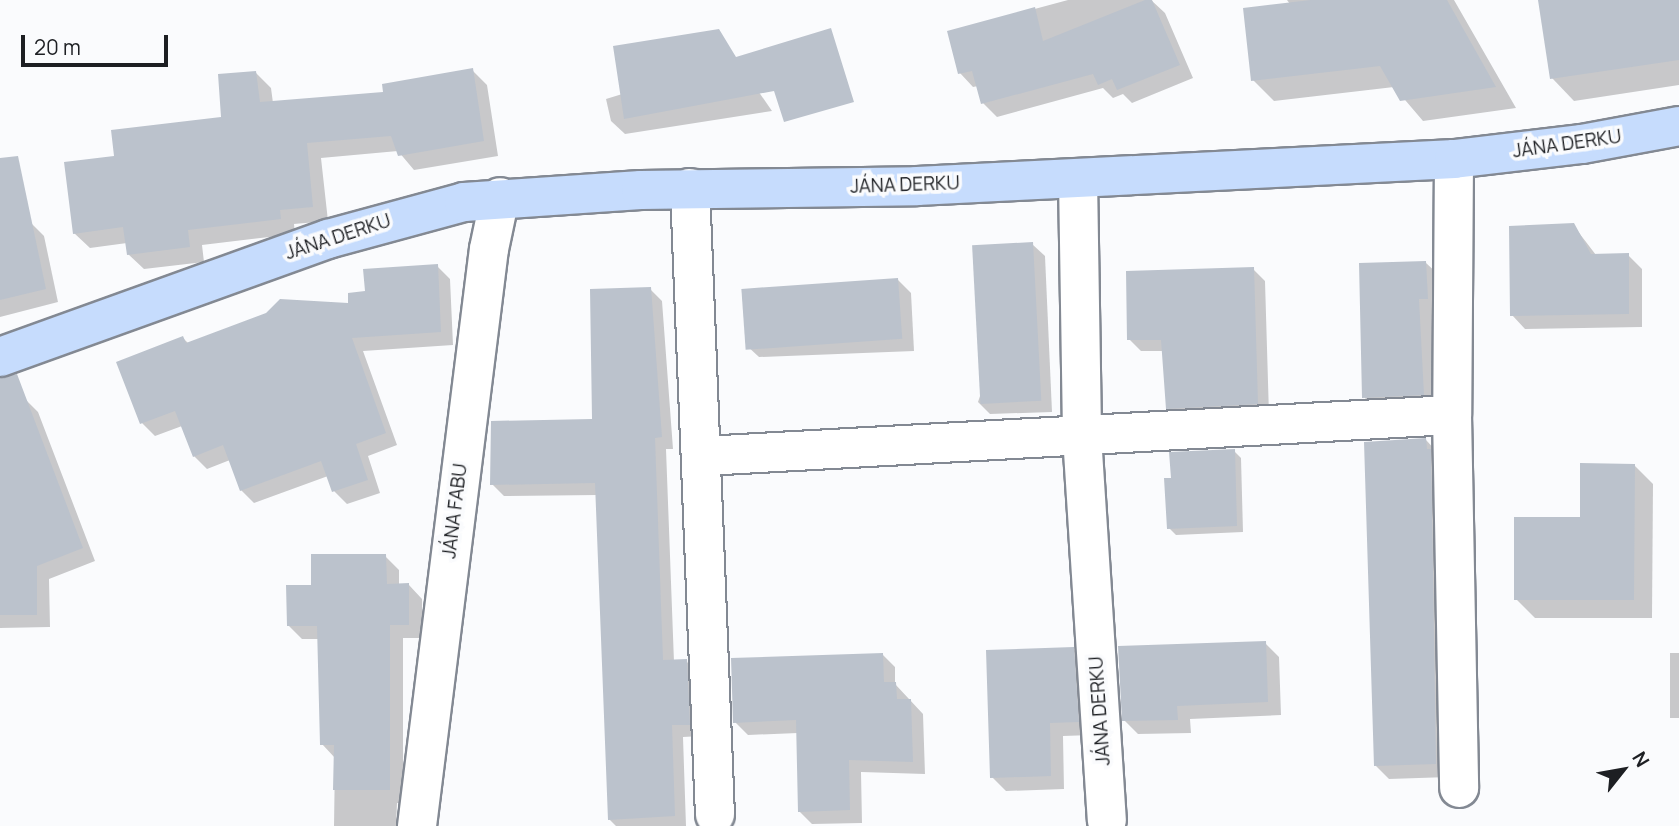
<!DOCTYPE html>
<meta charset="utf-8">
<style>
body{margin:0}
#map{position:relative;width:1679px;height:826px;overflow:hidden;background:#fafbfd;font-family:Manrope,sans-serif}
div>[style]{position:absolute}
.shadow>*{inset:0;background:#0003;transform-origin:0 0}
.building>*{inset:0;background:#bbc2cc;transform-origin:0 0}
.roads{filter:drop-shadow(2px 0 #838993) drop-shadow(-2px 0 #838993) drop-shadow(0 2px #838993) drop-shadow(0 -2px #838993)}
.street>*{height:38px;margin:-19px;padding:0 19px;transform-origin:19px;border-radius:19px;background:#fff}
.secondary>*{height:38px;margin:-19px;padding:0 19px;transform-origin:19px;border-radius:19px;background:#c6dcfd}
span{translate:-50% -50%;white-space:nowrap;text-align:center;line-height:1.15;-webkit-text-stroke:7px #fafbfd;paint-order:stroke}
.street-label{font-size:19px;color:#1d1f23}
.north{position:absolute;left:1588px;top:735px;width:70px;height:70px;-webkit-text-stroke:5px #fafbfd;paint-order:stroke;rotate:59deg;font-size:19px;font-weight:700;line-height:28px;text-align:center;color:#1d1f23}
.north::after{content:'';display:block;margin:auto;width:24px;height:32px;background:#1d1f23;clip-path:polygon(50% 0,100% 100%,50% 72%,0 100%)}
.scale{position:absolute;left:21px;top:35px;width:147px;height:32px;box-sizing:border-box;border:4px solid #1d1f23;border-top:0;padding-left:9px;font-size:21px;line-height:24px;white-space:nowrap;color:#1d1f23;-webkit-text-stroke:5px #fafbfd;paint-order:stroke}
</style>
<div id="map">
<div class="shadow">
<i style="clip-path:polygon(1068px 0,1151px 0,1165px 13px,1193px 78px,1132px 103px,1123px 94px,1113px 98px,1103px 88px,997px 117px,983px 103px,978px 86px,973px 87px,960px 73px,949px 32px)"></i>
<i style="clip-path:polygon(1287px 0,1454px 0,1516px 108px,1423px 121px,1394px 87px,1274px 101px,1253px 80px,1290px 4px)"></i>
<i style="clip-path:polygon(1540px 0,1679px 0,1679px 85px,1574px 101px,1552px 78px)"></i>
<i style="clip-path:polygon(736px 59px,772px 111px,625px 134px,611px 121px,606px 99px)"></i>
<i style="clip-path:polygon(472px 70px,487px 85px,498px 156px,414px 170px,398px 151px,321px 158px,328px 221px,294px 224px,295px 234px,202px 245px,204px 262px,144px 269px,128px 254px,127px 243px,90px 248px,74px 233px,116px 157px,223px 118px,256px 73px,271px 88px,273px 103px,385px 93px)"></i>
<i style="clip-path:polygon(0 216px,31px 223px,44px 236px,58px 302px,0 317px)"></i>
<i style="clip-path:polygon(1573px 225px,1596px 255px,1628px 255px,1642px 269px,1642px 327px,1525px 329px,1512px 315px)"></i>
<i style="clip-path:polygon(1032px 244px,1045px 256px,1052px 412px,990px 414px,978px 402px)"></i>
<i style="clip-path:polygon(1426px 263px,1440px 276px,1441px 312px,1432px 313px,1437px 408px,1378px 411px,1364px 397px)"></i>
<i style="clip-path:polygon(437px 266px,450px 279px,453px 345px,363px 351px,397px 445px,368px 456px,380px 493px,347px 504px,334px 491px,328px 476px,254px 503px,241px 490px,230px 460px,207px 469px,194px 456px,182px 426px,155px 436px,142px 423px,183px 338px,189px 344px,350px 305px,367px 293px)"></i>
<i style="clip-path:polygon(1253px 269px,1265px 281px,1269px 415px,1179px 420px,1168px 408px,1164px 351px,1141px 351px,1129px 339px)"></i>
<i style="clip-path:polygon(898px 280px,911px 293px,914px 351px,759px 357px,746px 345px)"></i>
<i style="clip-path:polygon(650px 289px,662px 301px,673px 449px,666px 449px,674px 662px,686px 661px,698px 673px,701px 736px,683px 737px,686px 826px,616px 826px,609px 819px,598px 495px,504px 496px,492px 484px,594px 421px)"></i>
<i style="clip-path:polygon(25px 399px,38px 412px,95px 561px,49px 579px,50px 627px,0 628px,0 408px)"></i>
<i style="clip-path:polygon(1426px 440px,1439px 454px,1449px 777px,1389px 779px,1376px 766px)"></i>
<i style="clip-path:polygon(1234px 451px,1241px 458px,1243px 532px,1176px 535px,1169px 528px,1172px 480px)"></i>
<i style="clip-path:polygon(1634px 465px,1653px 484px,1652px 618px,1535px 618px,1516px 599px,1581px 519px)"></i>
<i style="clip-path:polygon(385px 556px,399px 570px,399px 585px,409px 585px,422px 599px,422px 638px,403px 638px,403px 803px,397px 803px,396px 826px,334px 826px,335px 758px,322px 744px,322px 639px,302px 639px,288px 625px,313px 587px)"></i>
<i style="clip-path:polygon(1265px 643px,1279px 657px,1281px 715px,1190px 719px,1191px 733px,1138px 734px,1124px 720px)"></i>
<i style="clip-path:polygon(1073px 649px,1087px 662px,1092px 735px,1063px 736px,1064px 789px,1006px 791px,992px 777px)"></i>
<i style="left:1670px;top:653px;width:9px;height:65px"></i>
<i style="clip-path:polygon(882px 654px,895px 667px,895px 684px,923px 714px,925px 774px,861px 772px,862px 823px,812px 824px,799px 811px,798px 733px,748px 735px,735px 722px)"></i>
</div>
<div class="building">
<i style="clip-path:polygon(1145px 0,1152px 0,1180px 65px,1117px 90px,1112px 79px,1098px 85px,1093px 74px,981px 104px,972px 71px,958px 74px,947px 31px,1035px 7px,1043px 41px)"></i>
<i style="clip-path:polygon(1311px 0,1447px 0,1496px 87px,1400px 101px,1380px 66px,1251px 81px,1243px 8px)"></i>
<i style="clip-path:polygon(1538px 0,1679px 0,1679px 60px,1550px 79px)"></i>
<i style="clip-path:polygon(831px 28px,854px 102px,784px 122px,774px 91px,624px 119px,613px 46px,719px 29px,736px 57px)"></i>
<i style="clip-path:polygon(473px 68px,484px 141px,398px 156px,391px 136px,307px 143px,313px 207px,280px 210px,281px 219px,188px 230px,190px 247px,127px 255px,123px 227px,73px 234px,64px 162px,114px 156px,111px 130px,221px 117px,218px 74px,256px 71px,260px 102px,383px 92px,382px 84px)"></i>
<i style="clip-path:polygon(18px 156px,46px 289px,0 300px,0 158px)"></i>
<i style="clip-path:polygon(1574px 223px,1591px 254px,1629px 253px,1629px 314px,1510px 316px,1509px 226px)"></i>
<i style="left:1033px;top:242px;width:159px;height:61px;rotate:87deg"></i>
<i style="clip-path:polygon(1426px 261px,1428px 299px,1419px 299px,1424px 395px,1362px 398px,1359px 263px)"></i>
<i style="clip-path:polygon(438px 264px,441px 332px,352px 338px,386px 433px,356px 444px,368px 480px,332px 492px,321px 461px,240px 491px,223px 445px,193px 457px,175px 411px,140px 424px,116px 362px,183px 336px,186px 343px,266px 313px,280px 299px,348px 303px,348px 293px,365px 291px,363px 269px)"></i>
<i style="clip-path:polygon(1254px 267px,1258px 404px,1166px 409px,1161px 340px,1127px 340px,1126px 271px)"></i>
<i style="left:898px;top:278px;width:61px;height:157px;rotate:86deg"></i>
<i style="clip-path:polygon(651px 287px,662px 437px,655px 438px,663px 660px,687px 659px,690px 725px,672px 725px,675px 816px,608px 820px,595px 483px,490px 485px,491px 421px,592px 419px,590px 289px)"></i>
<i style="clip-path:polygon(17px 374px,83px 548px,37px 566px,37px 615px,0 615px,0 378px)"></i>
<i style="clip-path:polygon(1426px 438px,1427px 449px,1431px 449px,1436px 764px,1374px 766px,1364px 442px)"></i>
<i style="clip-path:polygon(1235px 449px,1237px 526px,1167px 529px,1164px 478px,1171px 478px,1169px 452px)"></i>
<i style="clip-path:polygon(1580px 463px,1635px 464px,1634px 600px,1514px 600px,1514px 517px,1580px 517px)"></i>
<i style="clip-path:polygon(311px 554px,386px 554px,387px 584px,409px 583px,409px 625px,390px 625px,390px 790px,333px 790px,334px 745px,320px 745px,317px 626px,287px 626px,286px 585px,311px 585px)"></i>
<i style="clip-path:polygon(1266px 641px,1268px 702px,1177px 706px,1178px 720px,1122px 721px,1118px 646px)"></i>
<i style="clip-path:polygon(1074px 647px,1079px 722px,1050px 723px,1051px 776px,990px 778px,986px 650px)"></i>
<i style="clip-path:polygon(883px 653px,884px 682px,896px 682px,897px 699px,911px 699px,913px 762px,849px 760px,850px 810px,798px 812px,796px 720px,733px 723px,731px 658px)"></i>
</div>
<div class="roads">
<div class="street">
<i style="left:1454px;top:159px;width:256px;rotate:90.4deg"></i>
<i style="left:1452px;top:415px;width:373px;rotate:88.9deg"></i>
<i style="left:1078px;top:178px;width:258px;rotate:89.1deg"></i>
<i style="left:1082px;top:436px;width:385px;rotate:86.3deg"></i>
<i style="left:690px;top:188px;width:627px;rotate:87.72deg"></i>
<i style="left:704px;top:456px;width:749px;rotate:-3.14deg"></i>
<i style="left:417px;top:826px;width:581px;rotate:-82.89deg"></i>
<i style="left:489px;top:249px;width:53px;rotate:-78.1deg"></i>
</div>
<div class="secondary">
<i style="left:0;top:357px;width:349px;rotate:-19.8deg"></i>
<i style="left:328px;top:239px;width:141px;rotate:-15.2deg"></i>
<i style="left:464px;top:202px;width:177px;rotate:-3.9deg"></i>
<i style="left:641px;top:190px;width:276px;rotate:-0.8deg"></i>
<i style="left:917px;top:186px;width:538px;rotate:-2.88deg"></i>
<i style="left:1454px;top:159px;width:129px;rotate:-6.7deg"></i>
<i style="left:1582px;top:144px;width:99px;rotate:-10.5deg"></i>
</div>
</div>
<div class="street-label">
<span style="left:1567px;top:144px;rotate:-8deg">JÁNA DERKU</span>
<span style="left:905px;top:185px;rotate:-2deg">JÁNA DERKU</span>
<span style="left:338px;top:237px;rotate:-18deg">JÁNA DERKU</span>
<span style="left:455px;top:511px;rotate:-83deg">JÁNA FABU</span>
<span style="left:1100px;top:711px;rotate:-94deg">JÁNA DERKU</span>
</div>
<div class="north">N</div>
<div class="scale">20 m</div>
</div>
